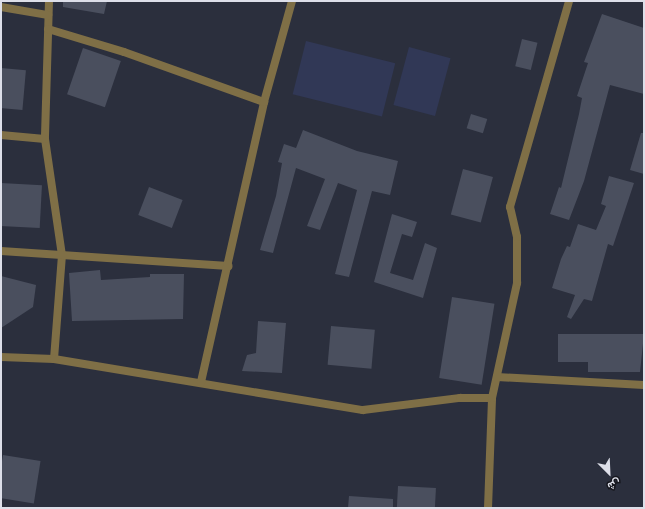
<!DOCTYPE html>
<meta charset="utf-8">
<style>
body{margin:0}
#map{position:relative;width:645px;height:509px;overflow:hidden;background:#2b2f3d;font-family:Raleway,Vazirmatn,sans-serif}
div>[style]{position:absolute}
.green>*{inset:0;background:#313856;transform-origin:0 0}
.building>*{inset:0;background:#4a4f5e;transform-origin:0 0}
.street>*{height:8px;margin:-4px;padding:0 4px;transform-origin:4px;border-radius:4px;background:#7f6f46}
span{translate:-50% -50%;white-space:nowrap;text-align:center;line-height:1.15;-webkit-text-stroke:3px #16171e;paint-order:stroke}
.frame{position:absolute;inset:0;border:2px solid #dddfe9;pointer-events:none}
.north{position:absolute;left:589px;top:453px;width:40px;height:40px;-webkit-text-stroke:3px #16171e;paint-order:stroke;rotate:156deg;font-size:11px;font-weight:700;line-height:16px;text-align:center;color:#dddfe9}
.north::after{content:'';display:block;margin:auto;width:14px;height:18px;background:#dddfe9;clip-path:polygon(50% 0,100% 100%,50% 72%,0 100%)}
</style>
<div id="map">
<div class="green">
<i style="left:306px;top:41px;width:92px;height:55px;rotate:14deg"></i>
<i style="left:409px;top:47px;width:43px;height:60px;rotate:15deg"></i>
</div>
<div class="building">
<i style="clip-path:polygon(63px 1px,107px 1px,104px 14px,63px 7px)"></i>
<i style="clip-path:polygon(602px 14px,644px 28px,644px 94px,610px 85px,584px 181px,569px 220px,550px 214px,559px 187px,561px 188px,579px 114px,582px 98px,577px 96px,588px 63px,584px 62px)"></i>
<i style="left:522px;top:39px;width:16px;height:28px;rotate:14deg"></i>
<i style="left:83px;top:48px;width:40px;height:49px;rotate:19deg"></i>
<i style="left:1px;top:68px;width:25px;height:40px;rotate:5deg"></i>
<i style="left:471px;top:114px;width:17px;height:15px;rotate:17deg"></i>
<i style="clip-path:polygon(303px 130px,357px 151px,398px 161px,390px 195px,372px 191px,349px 277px,335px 274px,357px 190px,338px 183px,320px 230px,307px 226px,325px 179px,296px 168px,273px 253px,260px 250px,276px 196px,282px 163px,278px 162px,284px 144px,296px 148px)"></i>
<i style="clip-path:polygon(641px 133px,644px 133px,644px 174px,630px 170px)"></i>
<i style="left:463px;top:169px;width:31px;height:47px;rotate:15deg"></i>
<i style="clip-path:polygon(609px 176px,634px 183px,613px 246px,608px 244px,592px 301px,584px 299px,571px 319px,567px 317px,575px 295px,552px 288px,561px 259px,567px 246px,570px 247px,578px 224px,596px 230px,606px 206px,601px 204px)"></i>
<i style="left:1px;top:183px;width:41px;height:43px;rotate:3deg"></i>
<i style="left:149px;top:187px;width:36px;height:30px;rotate:21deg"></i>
<i style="clip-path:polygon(392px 214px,417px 222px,412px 237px,402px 234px,390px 273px,413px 280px,425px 243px,437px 248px,423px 298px,374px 282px)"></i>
<i style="clip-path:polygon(100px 270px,101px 280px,150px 277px,150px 274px,184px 274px,183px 319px,72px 321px,69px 273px)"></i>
<i style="clip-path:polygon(1px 276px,36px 285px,33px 307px,1px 328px)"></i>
<i style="left:452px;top:297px;width:43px;height:82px;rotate:9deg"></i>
<i style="clip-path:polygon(258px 321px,286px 323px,282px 373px,242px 371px,247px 355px,256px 353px)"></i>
<i style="left:331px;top:326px;width:44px;height:39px;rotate:5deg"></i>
<i style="clip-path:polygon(558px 334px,644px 334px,640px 372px,588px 372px,588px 362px,558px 362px)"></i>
<i style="left:3px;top:455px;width:38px;height:43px;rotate:9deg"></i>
<i style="left:398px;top:486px;width:38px;height:22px;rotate:3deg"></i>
<i style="clip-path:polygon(349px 496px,393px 499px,393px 508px,348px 508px)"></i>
</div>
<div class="street">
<i style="left:49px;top:1px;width:138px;rotate:91.7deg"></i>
<i style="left:45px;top:139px;width:117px;rotate:81.7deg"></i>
<i style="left:62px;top:255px;width:104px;rotate:94.4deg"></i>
<i style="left:1px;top:7px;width:48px;rotate:9.7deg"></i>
<i style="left:48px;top:29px;width:79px;rotate:16.8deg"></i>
<i style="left:124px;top:52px;width:149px;rotate:19.7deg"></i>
<i style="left:1px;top:135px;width:44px;rotate:5.2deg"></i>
<i style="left:1px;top:251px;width:228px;rotate:3.8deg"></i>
<i style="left:1px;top:357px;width:53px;rotate:2.2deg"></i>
<i style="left:54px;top:359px;width:313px;rotate:9.4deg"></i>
<i style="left:363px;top:410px;width:98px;rotate:-7.1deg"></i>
<i style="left:460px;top:398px;width:32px"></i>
<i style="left:497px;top:377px;width:147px;rotate:3.1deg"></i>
<i style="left:201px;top:382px;width:287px;rotate:-77.3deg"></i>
<i style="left:264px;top:102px;width:105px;rotate:-74.5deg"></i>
<i style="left:488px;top:508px;width:110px;rotate:-87.9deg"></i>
<i style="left:492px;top:398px;width:118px;rotate:-77.7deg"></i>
<i style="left:517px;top:283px;width:46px;rotate:-90deg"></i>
<i style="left:517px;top:237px;width:31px;rotate:-103deg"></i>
<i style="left:510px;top:207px;width:214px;rotate:-74deg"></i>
</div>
<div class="frame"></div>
<div class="north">ش</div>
</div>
